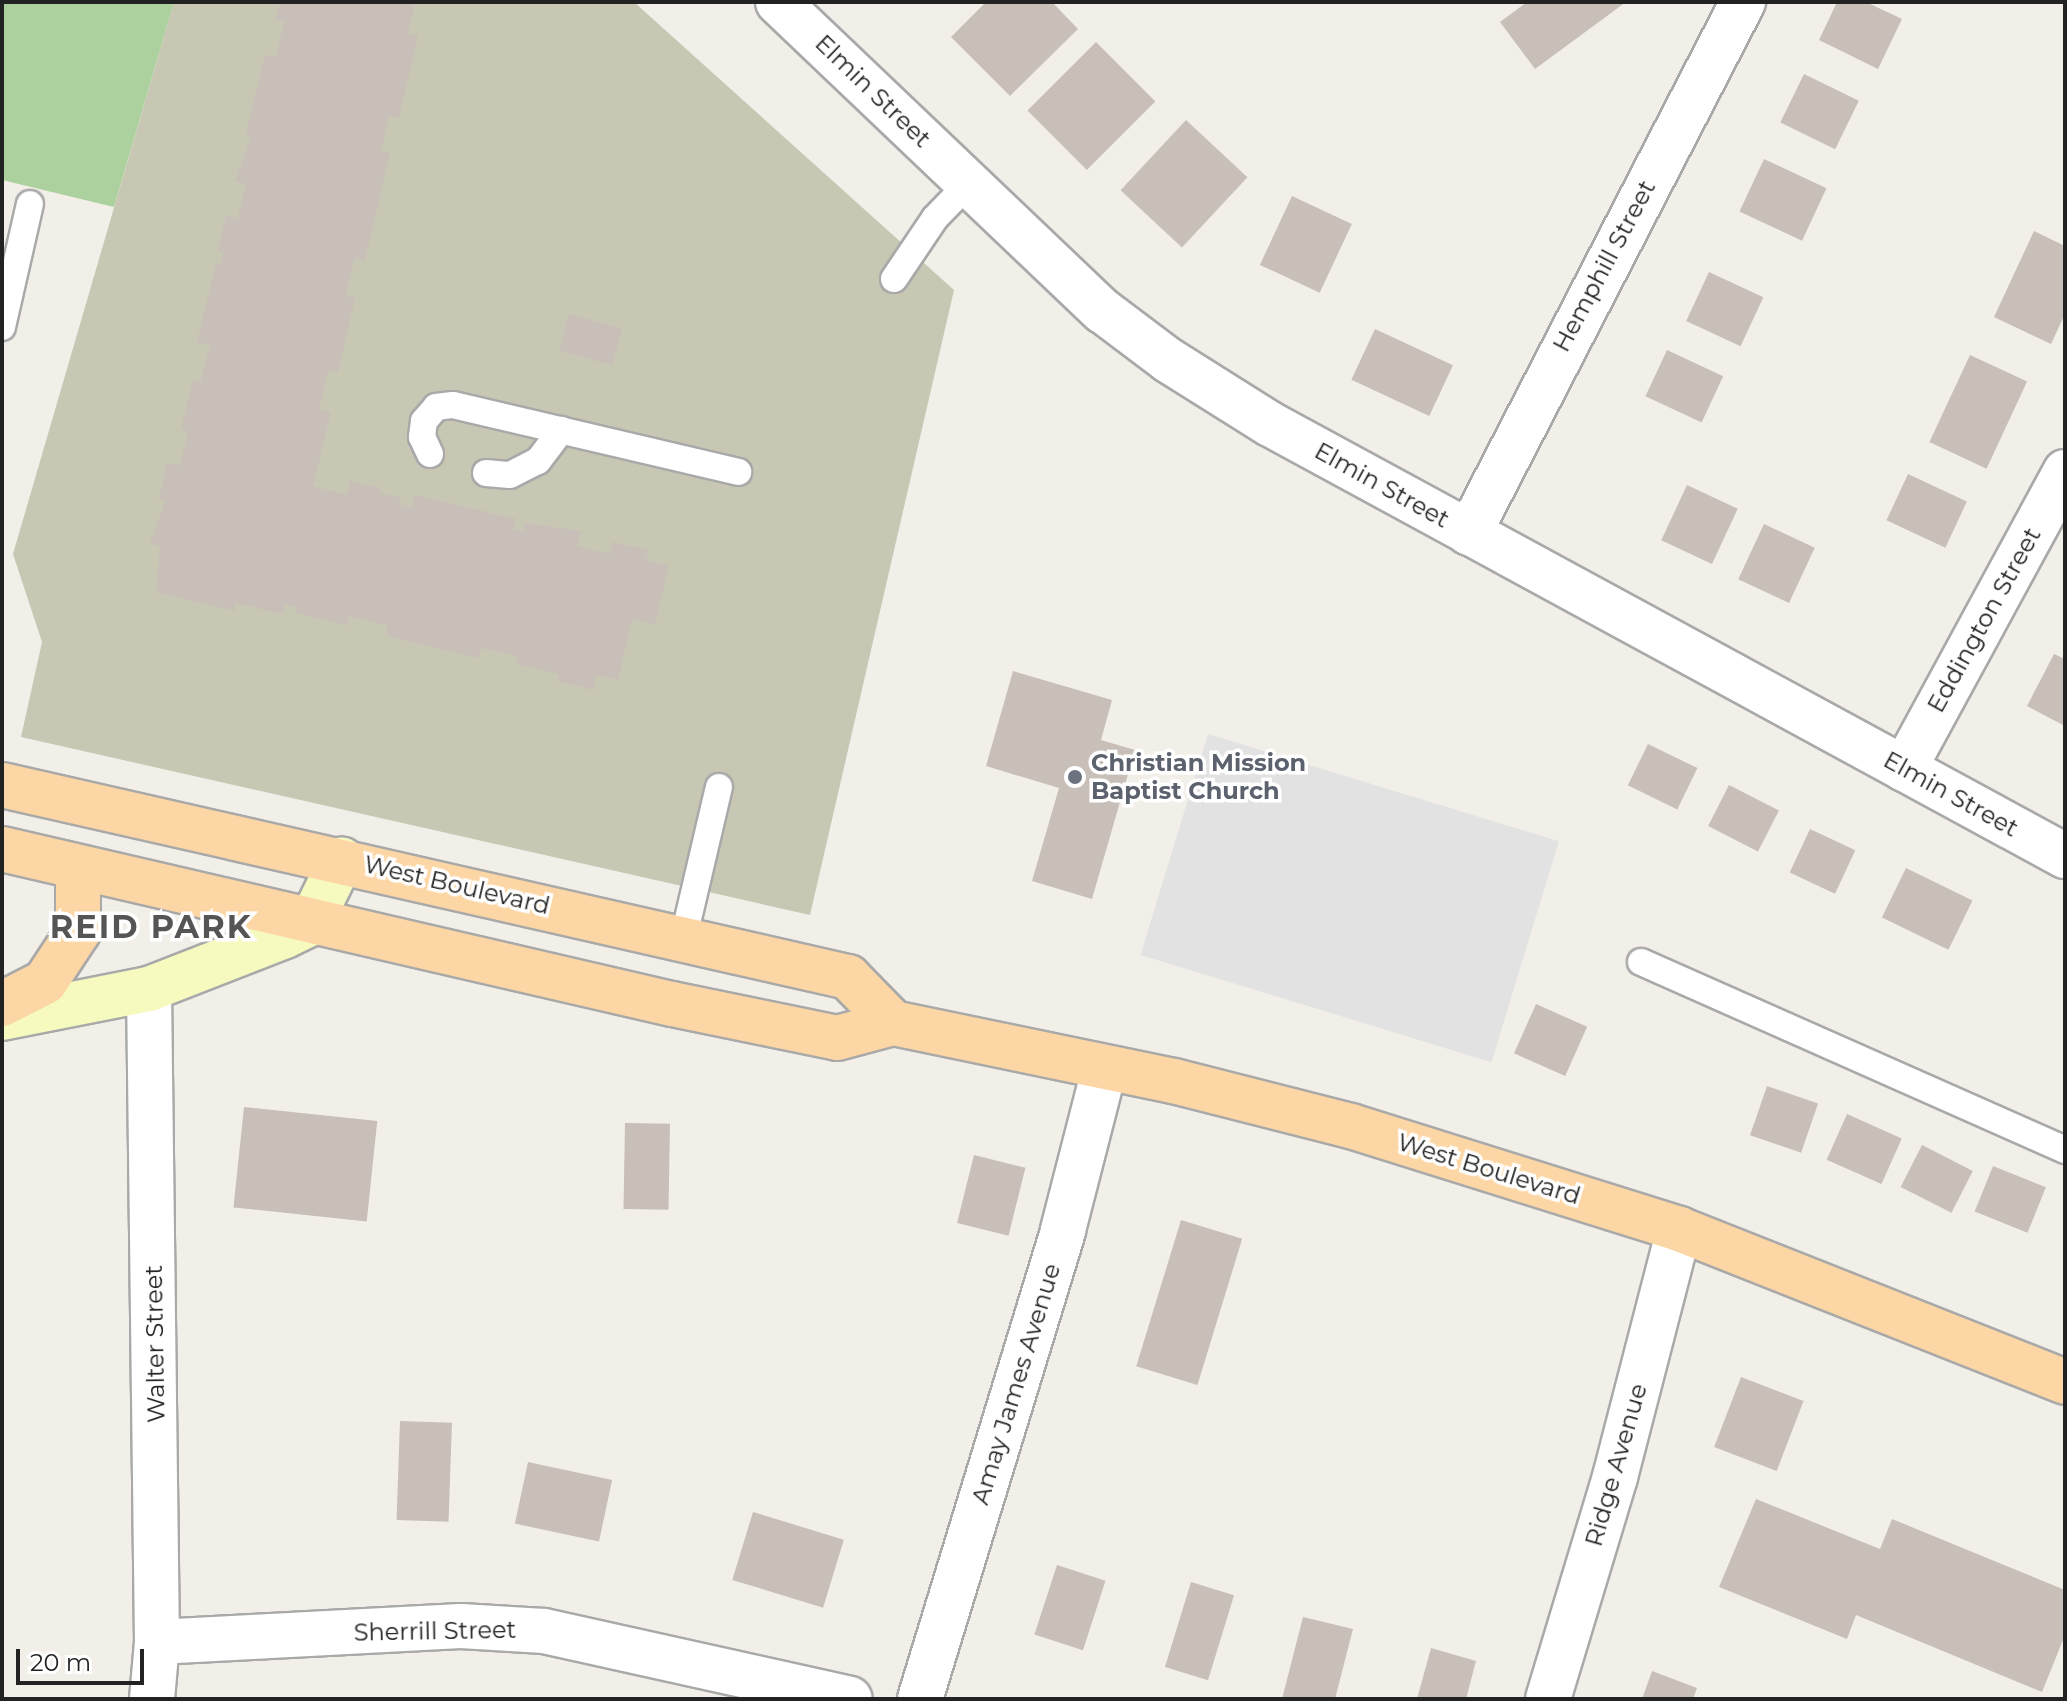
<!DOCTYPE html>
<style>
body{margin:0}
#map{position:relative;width:2067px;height:1701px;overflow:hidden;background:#f2efe9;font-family:Montserrat,sans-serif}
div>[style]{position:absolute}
.construction>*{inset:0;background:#c7c7b4}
.forest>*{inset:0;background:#add19e}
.parking>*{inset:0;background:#e2e2e2;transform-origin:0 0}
.building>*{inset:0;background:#c7bfb8;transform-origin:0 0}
.roads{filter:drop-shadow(2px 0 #a9a9a9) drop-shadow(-2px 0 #a9a9a9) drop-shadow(0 2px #a9a9a9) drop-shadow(0 -2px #a9a9a9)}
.lane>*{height:26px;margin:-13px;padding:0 13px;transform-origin:13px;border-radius:13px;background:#fff}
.street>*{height:44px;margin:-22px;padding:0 22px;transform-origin:22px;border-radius:22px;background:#fff}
.secondary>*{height:44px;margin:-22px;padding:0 22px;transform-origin:22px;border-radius:22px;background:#f7fabf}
.primary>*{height:44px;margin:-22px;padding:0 22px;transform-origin:22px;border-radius:22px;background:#fcd6a4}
.dots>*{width:22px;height:22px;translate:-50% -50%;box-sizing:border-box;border:4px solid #fff;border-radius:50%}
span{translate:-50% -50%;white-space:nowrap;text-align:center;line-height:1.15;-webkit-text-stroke:7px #fff;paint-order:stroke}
.street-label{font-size:24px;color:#222}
.worship-label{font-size:24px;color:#5b616d;font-weight:700}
.left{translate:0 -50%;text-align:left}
.district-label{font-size:32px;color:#555;font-weight:700;letter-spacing:2px}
.frame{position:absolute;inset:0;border:4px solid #222;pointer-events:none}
.scale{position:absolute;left:16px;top:1649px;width:128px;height:36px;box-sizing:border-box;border:4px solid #222;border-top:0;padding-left:10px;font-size:24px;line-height:28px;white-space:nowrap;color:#222;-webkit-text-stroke:6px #fff;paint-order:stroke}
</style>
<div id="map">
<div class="construction">
<i style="clip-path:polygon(174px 2px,634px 2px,954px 290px,810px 915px,21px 737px,42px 642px,13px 554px)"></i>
</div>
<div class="forest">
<i style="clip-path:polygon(2px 2px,174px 2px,114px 207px,2px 180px)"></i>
</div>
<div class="parking">
<i style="left:1208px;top:734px;width:367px;height:231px;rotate:17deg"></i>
</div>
<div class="building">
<i style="clip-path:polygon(280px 2px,415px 2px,408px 34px,418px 36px,399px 118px,389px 116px,381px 152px,390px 153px,365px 260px,355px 258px,345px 296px,355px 298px,338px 373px,328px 371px,319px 409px,331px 412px,313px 486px,347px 495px,350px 481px,381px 488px,380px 493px,401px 498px,400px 504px,412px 507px,415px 495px,516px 519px,513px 529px,523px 531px,525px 523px,581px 531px,577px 546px,610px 554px,613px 542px,649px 550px,646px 560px,669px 566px,655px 624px,632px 619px,618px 680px,596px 675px,593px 690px,557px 681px,559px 674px,516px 664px,517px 656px,481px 648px,479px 658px,386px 636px,388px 626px,349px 616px,347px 625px,296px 613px,297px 608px,285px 604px,283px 614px,235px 603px,234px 611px,156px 592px,160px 546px,150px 544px,165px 501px,159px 499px,167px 463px,180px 466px,188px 431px,181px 429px,193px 380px,201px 381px,210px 345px,197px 342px,216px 264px,221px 265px,224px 252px,218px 251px,226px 215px,238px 218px,246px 184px,235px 181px,251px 136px,246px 133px,265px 55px,276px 57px,284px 22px,276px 20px)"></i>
<i style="clip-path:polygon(986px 2px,1052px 2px,1078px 29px,1010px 96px,951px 37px)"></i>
<i style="clip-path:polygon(1527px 2px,1626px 2px,1535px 69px,1500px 22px)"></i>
<i style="clip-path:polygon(1837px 2px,1866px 2px,1902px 19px,1878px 69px,1819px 40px)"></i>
<i style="left:1096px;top:42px;width:84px;height:97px;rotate:45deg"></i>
<i style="left:1804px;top:74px;width:61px;height:54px;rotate:26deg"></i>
<i style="left:1186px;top:120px;width:84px;height:96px;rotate:43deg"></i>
<i style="left:1764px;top:159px;width:69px;height:58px;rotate:25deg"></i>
<i style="left:1292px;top:196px;width:66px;height:76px;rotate:25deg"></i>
<i style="clip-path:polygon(2034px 231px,2065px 246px,2065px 314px,2051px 344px,1994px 317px)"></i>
<i style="left:1709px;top:272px;width:60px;height:54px;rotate:25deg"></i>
<i style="left:569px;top:314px;width:55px;height:38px;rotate:15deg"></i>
<i style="left:1375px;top:329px;width:86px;height:56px;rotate:25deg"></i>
<i style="left:1667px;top:350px;width:62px;height:51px;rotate:25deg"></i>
<i style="left:1970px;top:355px;width:63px;height:96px;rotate:25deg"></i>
<i style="left:1908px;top:474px;width:65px;height:51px;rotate:25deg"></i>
<i style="left:1687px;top:485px;width:56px;height:61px;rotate:25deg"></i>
<i style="left:1764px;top:524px;width:56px;height:61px;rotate:25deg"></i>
<i style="clip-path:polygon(2054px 654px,2065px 659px,2065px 726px,2027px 706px)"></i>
<i style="clip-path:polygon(1013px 671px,1112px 700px,1101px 740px,1135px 750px,1092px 899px,1032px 881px,1059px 788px,986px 766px)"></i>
<i style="left:1648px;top:744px;width:55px;height:46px;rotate:26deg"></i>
<i style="left:1729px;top:785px;width:56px;height:46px;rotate:27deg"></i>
<i style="left:1810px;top:829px;width:50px;height:48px;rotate:25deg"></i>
<i style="left:1906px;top:868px;width:74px;height:55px;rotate:26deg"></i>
<i style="left:1536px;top:1004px;width:56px;height:54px;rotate:24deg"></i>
<i style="left:1767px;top:1086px;width:54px;height:52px;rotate:19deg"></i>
<i style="left:244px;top:1107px;width:134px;height:101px;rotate:6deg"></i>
<i style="left:1847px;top:1114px;width:60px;height:50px;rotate:24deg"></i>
<i style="left:625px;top:1123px;width:45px;height:86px;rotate:1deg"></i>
<i style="left:1922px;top:1145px;width:57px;height:47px;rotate:27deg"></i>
<i style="left:974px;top:1155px;width:53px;height:70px;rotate:14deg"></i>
<i style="left:1993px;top:1166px;width:57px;height:49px;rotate:22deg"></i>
<i style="left:1181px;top:1220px;width:64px;height:153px;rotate:17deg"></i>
<i style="left:1741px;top:1377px;width:67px;height:75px;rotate:21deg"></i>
<i style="left:400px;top:1421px;width:52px;height:99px;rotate:2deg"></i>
<i style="left:528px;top:1462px;width:86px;height:63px;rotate:12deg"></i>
<i style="clip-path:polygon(1756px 1499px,1880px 1549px,1892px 1519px,2065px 1590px,2065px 1635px,2042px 1692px,1856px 1615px,1847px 1639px,1719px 1587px)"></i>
<i style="left:753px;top:1512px;width:95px;height:71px;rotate:17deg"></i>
<i style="left:1057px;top:1565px;width:51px;height:73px;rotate:18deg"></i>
<i style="left:1191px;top:1582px;width:45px;height:89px;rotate:17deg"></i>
<i style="clip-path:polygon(1303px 1617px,1353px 1629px,1335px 1699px,1282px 1699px)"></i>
<i style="clip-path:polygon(1431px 1648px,1476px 1661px,1466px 1699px,1417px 1699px)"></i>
<i style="clip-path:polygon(1652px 1671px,1697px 1688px,1693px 1699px,1642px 1699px)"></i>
</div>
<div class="roads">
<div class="lane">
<i style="left:894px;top:279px;width:73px;rotate:-56.1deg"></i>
<i style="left:935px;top:218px;width:49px;rotate:-45.8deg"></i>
<i style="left:2px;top:327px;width:126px;rotate:-77.2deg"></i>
<i style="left:430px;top:454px;width:19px;rotate:-115deg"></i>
<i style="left:422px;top:437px;width:16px;rotate:-83deg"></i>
<i style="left:424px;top:421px;width:18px;rotate:-49deg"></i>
<i style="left:436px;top:407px;width:17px;rotate:-7deg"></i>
<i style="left:453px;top:405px;width:293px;rotate:13.2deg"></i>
<i style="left:486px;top:473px;width:24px;rotate:5deg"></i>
<i style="left:510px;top:475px;width:31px;rotate:-27deg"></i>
<i style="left:538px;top:461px;width:39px;rotate:-53deg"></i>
<i style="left:684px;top:936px;width:153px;rotate:-76.8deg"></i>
<i style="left:1641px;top:962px;width:464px;rotate:23.9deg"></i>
</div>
<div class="street">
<i style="left:778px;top:2px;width:448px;rotate:43.6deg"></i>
<i style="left:1103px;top:311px;width:81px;rotate:37deg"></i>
<i style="left:1168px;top:360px;width:120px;rotate:32.1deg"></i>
<i style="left:1270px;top:424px;width:905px;rotate:28.52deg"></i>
<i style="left:1469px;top:533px;width:598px;rotate:-62.71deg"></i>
<i style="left:1904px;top:769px;width:338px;rotate:-61.5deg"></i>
<i style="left:149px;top:989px;width:653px;rotate:89.3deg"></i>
<i style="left:157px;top:1642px;width:57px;rotate:95deg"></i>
<i style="left:157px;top:1642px;width:304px;rotate:-3deg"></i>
<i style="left:461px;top:1626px;width:83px;rotate:3.4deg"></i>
<i style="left:544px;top:1631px;width:313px;rotate:12.5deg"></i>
<i style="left:920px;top:1699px;width:490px;rotate:-73deg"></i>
<i style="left:1063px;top:1230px;width:168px;rotate:-75.6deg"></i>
<i style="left:1548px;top:1699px;width:232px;rotate:-73.2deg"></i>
<i style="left:1615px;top:1477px;width:256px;rotate:-75.5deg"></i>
</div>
<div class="secondary">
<i style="left:2px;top:1018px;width:150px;rotate:-11.2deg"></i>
<i style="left:149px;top:989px;width:146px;rotate:-21.3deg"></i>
<i style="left:285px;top:936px;width:28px;rotate:-26deg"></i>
<i style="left:310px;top:924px;width:72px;rotate:-63.8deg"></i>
</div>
<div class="primary">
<i style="left:2px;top:785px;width:868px;rotate:12.79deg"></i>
<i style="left:848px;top:977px;width:64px;rotate:45.6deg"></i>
<i style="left:2px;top:849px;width:688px;rotate:13.03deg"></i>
<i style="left:672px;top:1004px;width:168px;rotate:11.6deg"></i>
<i style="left:837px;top:1038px;width:58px;rotate:-15deg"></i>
<i style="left:893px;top:1023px;width:287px;rotate:11.7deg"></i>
<i style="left:1174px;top:1081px;width:183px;rotate:14.3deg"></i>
<i style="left:1351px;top:1126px;width:344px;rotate:17.4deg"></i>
<i style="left:1679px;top:1229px;width:415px;rotate:21.6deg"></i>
<i style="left:2px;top:1004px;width:48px;rotate:-27.1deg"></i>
<i style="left:45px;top:982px;width:60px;rotate:-56.6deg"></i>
<i style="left:78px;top:932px;width:64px;rotate:-90deg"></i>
</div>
</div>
<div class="dots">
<i style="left:1075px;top:777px;background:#6b7280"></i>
</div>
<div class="street-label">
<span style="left:873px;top:91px;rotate:44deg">Elmin Street</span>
<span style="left:1604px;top:266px;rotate:-62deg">Hemphill Street</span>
<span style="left:1382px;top:485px;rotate:29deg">Elmin Street</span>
<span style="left:1984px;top:620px;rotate:-61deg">Eddington Street</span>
<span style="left:1951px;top:794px;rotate:29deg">Elmin Street</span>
<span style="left:457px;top:885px;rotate:13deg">West Boulevard</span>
<span style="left:1489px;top:1169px;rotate:17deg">West Boulevard</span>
<span style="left:155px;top:1344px;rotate:-91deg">Walter Street</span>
<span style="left:1016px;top:1384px;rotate:-73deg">Amay James Avenue</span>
<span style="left:1616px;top:1465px;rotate:-74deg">Ridge Avenue</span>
<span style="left:435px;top:1631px;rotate:-1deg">Sherrill Street</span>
</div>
<div class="worship-label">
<span class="left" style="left:1091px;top:777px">Christian Mission<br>Baptist Church</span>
</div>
<div class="district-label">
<span style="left:151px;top:927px">REID PARK</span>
</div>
<div class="frame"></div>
<div class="scale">20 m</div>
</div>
